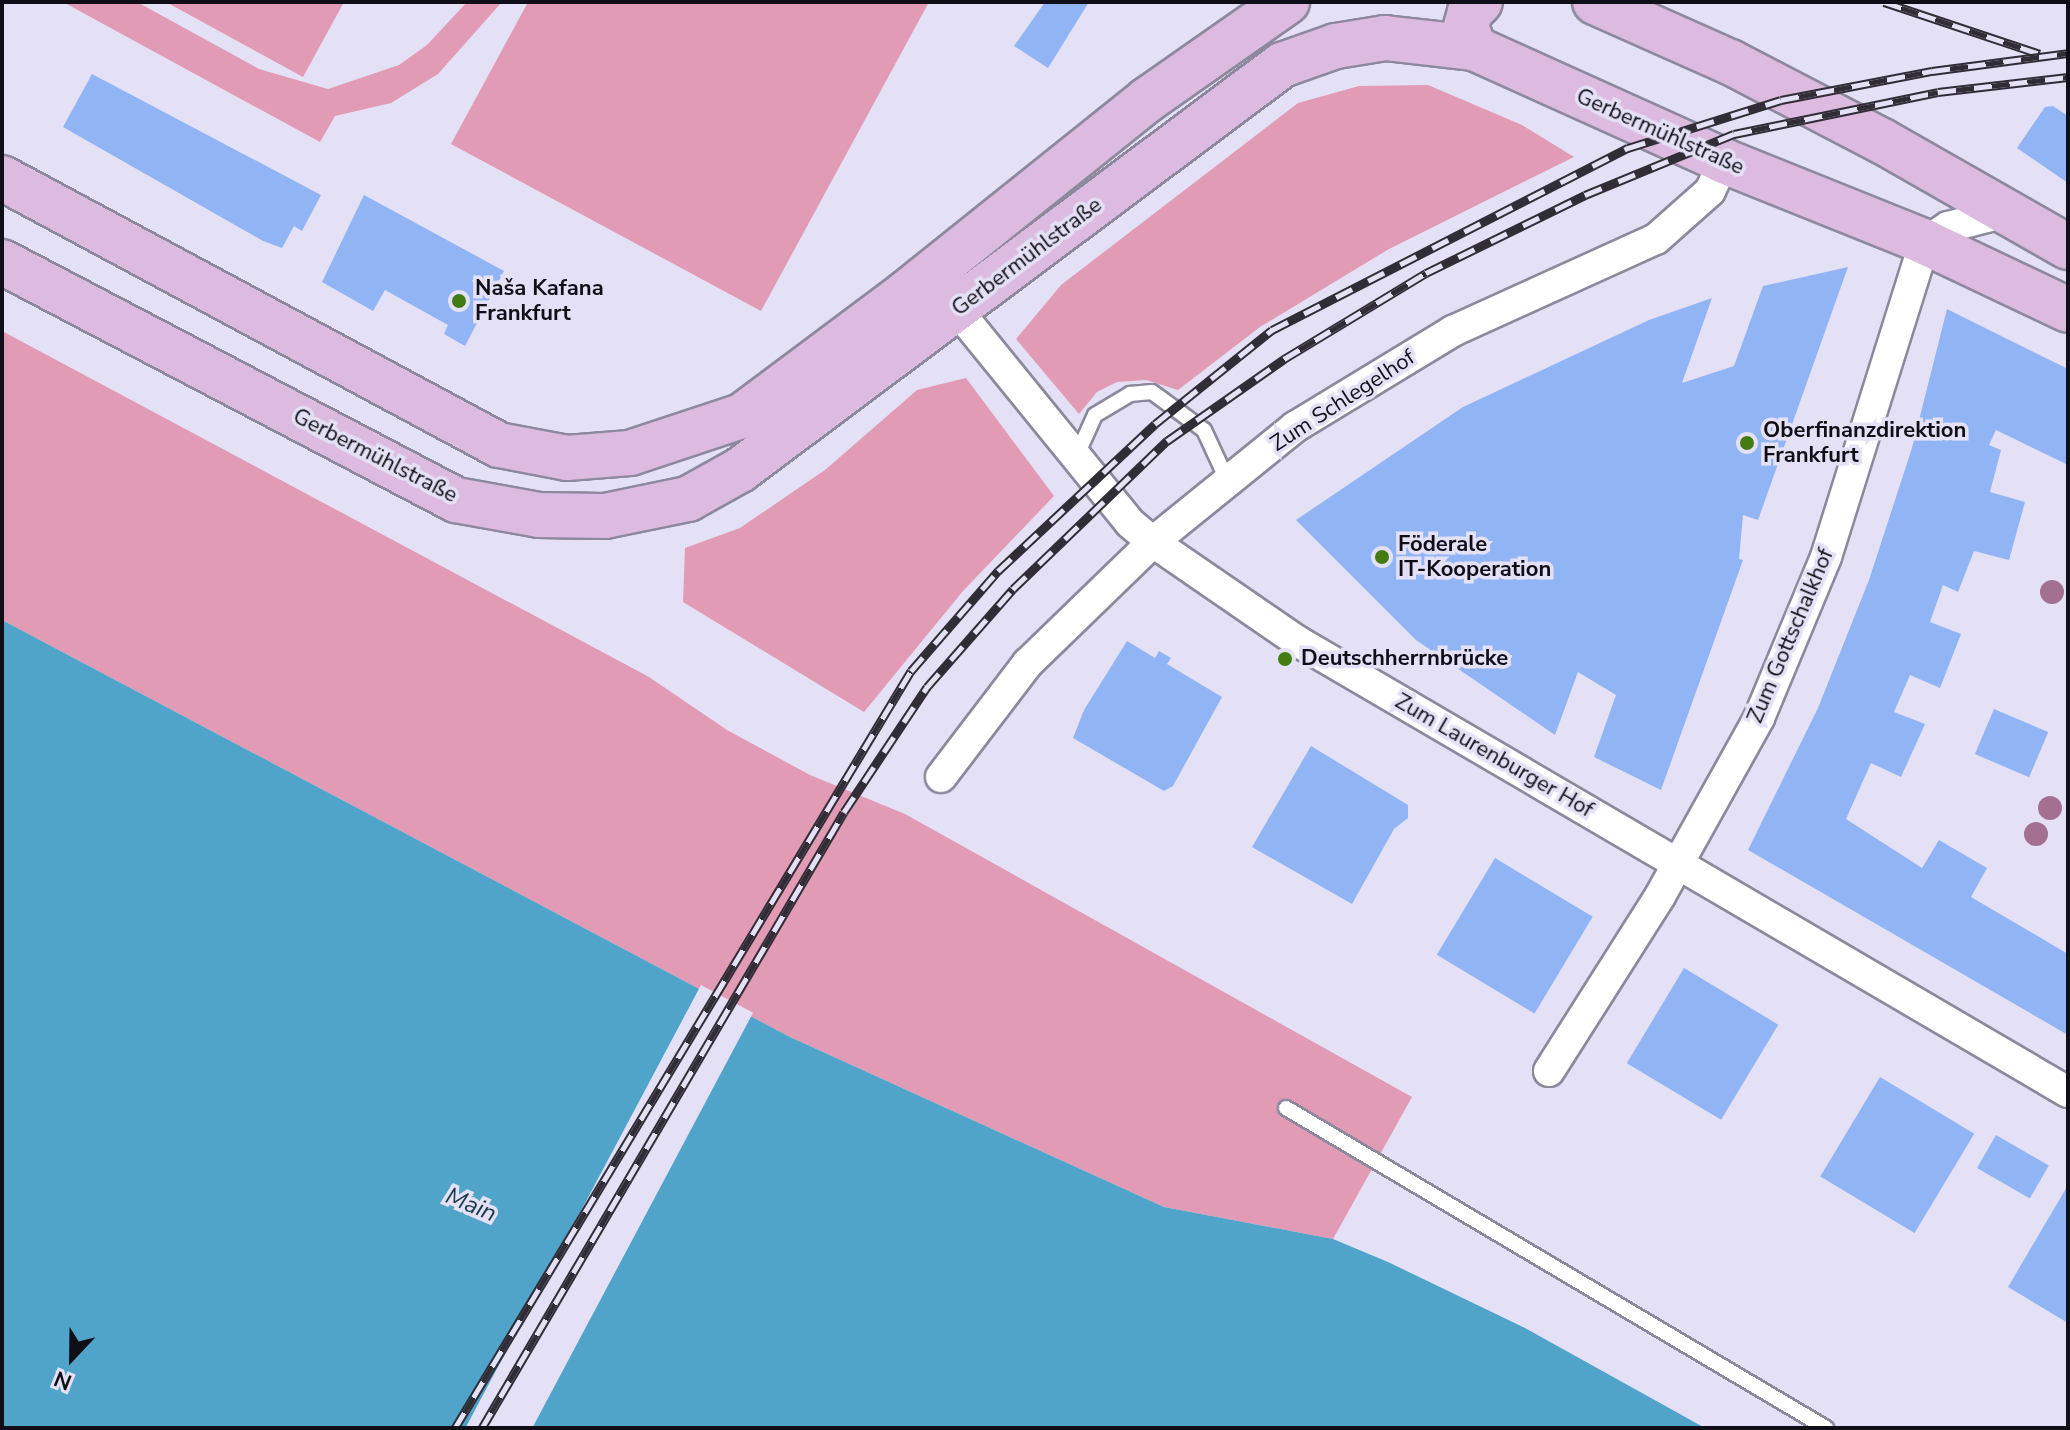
<!DOCTYPE html>
<meta charset="utf-8">
<style>
body{margin:0}
#map{position:relative;width:2070px;height:1430px;overflow:hidden;background:#e4e0f6;font-family:"Nunito Sans",sans-serif}
div>[style]{position:absolute}
.green>*{inset:0;background:#e19bb4}
.water>*{inset:0;background:#50a4ca}
.pier>*{inset:0;background:#e4e0f6;transform-origin:0 0}
.building>*{inset:0;background:#91b5f4;transform-origin:0 0}
.roads{filter:drop-shadow(2px 0 #8c899d) drop-shadow(-2px 0 #8c899d) drop-shadow(0 2px #8c899d) drop-shadow(0 -2px #8c899d)}
.lane>*{height:14px;margin:-7px;padding:0 7px;transform-origin:7px;border-radius:7px;background:#fff}
.street>*{height:30px;margin:-15px;padding:0 15px;transform-origin:15px;border-radius:15px;background:#fff}
.primary>*{height:44px;margin:-22px;padding:0 22px;transform-origin:22px;border-radius:22px;background:#ddbadf}
.rail>*{height:9px;margin-top:-4.5px;transform-origin:0;background:repeating-linear-gradient(90deg,#e4e0f6 0 18px,#302d37 0 36px);box-sizing:border-box;border-block:2px solid #302d37}
.trees>*{width:24px;height:24px;margin:-12px;border-radius:50%;background:#a47092}
.dots>*{width:22px;height:22px;translate:-50% -50%;box-sizing:border-box;border:4px solid #e4e0f6;border-radius:50%}
span{translate:-50% -50%;white-space:nowrap;text-align:center;line-height:1.15;-webkit-text-stroke:7px #e4e0f6;paint-order:stroke}
.street-label{font-size:22px;color:#100e16}
.poi-label{font-size:22px;color:#100e16;font-weight:700}
.left{translate:0 -50%;text-align:left}
.water-label{font-size:24px;color:#163c4c;font-style:italic}
.frame{position:absolute;inset:0;border:4px solid #100e16;pointer-events:none}
.north{position:absolute;left:32px;top:1318px;width:80px;height:80px;-webkit-text-stroke:6px #e4e0f6;paint-order:stroke;rotate:202deg;font-size:22px;font-weight:700;line-height:32px;text-align:center;color:#100e16}
.north::after{content:'';display:block;margin:auto;width:28px;height:36px;background:#100e16;clip-path:polygon(50% 0,100% 100%,50% 72%,0 100%)}
</style>
<div id="map">
<div class="green">
<i style="clip-path:polygon(63px 2px,137px 2px,259px 69px,328px 89px,399px 65px,427px 45px,467px 2px,502px 2px,438px 74px,391px 103px,335px 116px,320px 142px)"></i>
<i style="clip-path:polygon(166px 2px,344px 2px,303px 77px)"></i>
<i style="clip-path:polygon(528px 2px,929px 2px,761px 311px,451px 144px)"></i>
<i style="clip-path:polygon(1428px 85px,1522px 125px,1574px 157px,1389px 249px,1260px 327px,1178px 390px,1146px 380px,1117px 382px,1097px 392px,1079px 414px,1016px 339px,1061px 285px,1298px 103px,1359px 86px)"></i>
<i style="clip-path:polygon(2px 331px,649px 677px,727px 730px,810px 775px,905px 814px,1412px 1097px,1333px 1239px,1164px 1207px,790px 1037px,2px 620px)"></i>
<i style="clip-path:polygon(966px 378px,1054px 496px,963px 591px,864px 712px,683px 602px,685px 548px,740px 528px,825px 470px,917px 390px)"></i>
</div>
<div class="water">
<i style="clip-path:polygon(2px 620px,790px 1037px,1164px 1207px,1333px 1239px,1388px 1262px,1525px 1328px,1705px 1428px,2px 1428px)"></i>
</div>
<div class="pier">
<i style="left:701px;top:985px;width:59px;height:513px;rotate:28deg"></i>
</div>
<div class="building">
<i style="clip-path:polygon(1045px 2px,1089px 2px,1048px 68px,1014px 46px)"></i>
<i style="clip-path:polygon(92px 74px,321px 195px,302px 231px,294px 226px,282px 248px,263px 241px,63px 127px)"></i>
<i style="clip-path:polygon(2053px 106px,2068px 116px,2068px 183px,2017px 148px,2045px 107px)"></i>
<i style="clip-path:polygon(364px 195px,504px 271px,465px 346px,444px 334px,448px 325px,385px 290px,373px 311px,322px 282px)"></i>
<i style="clip-path:polygon(1848px 267px,1758px 520px,1743px 515px,1739px 559px,1743px 560px,1661px 790px,1594px 757px,1616px 695px,1578px 672px,1555px 735px,1416px 640px,1296px 520px,1463px 407px,1649px 320px,1712px 298px,1682px 383px,1734px 366px,1763px 286px)"></i>
<i style="clip-path:polygon(1947px 309px,2068px 369px,2068px 465px,1996px 430px,1989px 445px,2001px 450px,1990px 492px,2025px 502px,2009px 560px,1974px 551px,1958px 592px,1943px 585px,1930px 622px,1961px 634px,1940px 688px,1910px 675px,1894px 712px,1925px 724px,1901px 777px,1871px 763px,1846px 819px,1922px 868px,1939px 840px,1987px 868px,1971px 897px,2068px 954px,2068px 1035px,1748px 850px,1818px 708px,1869px 580px,1912px 448px)"></i>
<i style="clip-path:polygon(1127px 641px,1155px 658px,1159px 651px,1171px 658px,1167px 664px,1222px 697px,1173px 786px,1164px 791px,1073px 738px,1084px 710px)"></i>
<i style="left:1994px;top:709px;width:59px;height:49px;rotate:23deg"></i>
<i style="clip-path:polygon(1311px 746px,1408px 805px,1408px 818px,1394px 829px,1352px 904px,1252px 847px)"></i>
<i style="left:1495px;top:858px;width:114px;height:113px;rotate:31deg"></i>
<i style="left:1684px;top:968px;width:110px;height:111px;rotate:31deg"></i>
<i style="left:1880px;top:1077px;width:110px;height:116px;rotate:31deg"></i>
<i style="left:1996px;top:1135px;width:61px;height:38px;rotate:30deg"></i>
<i style="clip-path:polygon(2068px 1185px,2068px 1323px,2008px 1287px)"></i>
</div>
<div class="roads">
<div class="lane">
<i style="left:1076px;top:457px;width:46px;rotate:-65.7deg"></i>
<i style="left:1095px;top:415px;width:41px;rotate:-31deg"></i>
<i style="left:1130px;top:394px;width:22px;rotate:-5deg"></i>
<i style="left:1152px;top:392px;width:64px;rotate:36.2deg"></i>
<i style="left:1204px;top:430px;width:57px;rotate:65.2deg"></i>
<i style="left:1286px;top:1108px;width:628px;rotate:30.65deg"></i>
</div>
<div class="street">
<i style="left:936px;top:304px;width:22px;rotate:16deg"></i>
<i style="left:957px;top:310px;width:274px;rotate:50.9deg"></i>
<i style="left:1130px;top:523px;width:30px;rotate:40deg"></i>
<i style="left:1153px;top:542px;width:175px;rotate:34.5deg"></i>
<i style="left:1297px;top:641px;width:893px;rotate:30.33deg"></i>
<i style="left:941px;top:777px;width:143px;rotate:-52.7deg"></i>
<i style="left:1028px;top:663px;width:174px;rotate:-44.1deg"></i>
<i style="left:1153px;top:542px;width:183px;rotate:-39deg"></i>
<i style="left:1295px;top:427px;width:185px;rotate:-31.3deg"></i>
<i style="left:1453px;top:331px;width:223px;rotate:-24.4deg"></i>
<i style="left:1656px;top:239px;width:72px;rotate:-41.6deg"></i>
<i style="left:1710px;top:191px;width:33px;rotate:-65deg"></i>
<i style="left:1549px;top:1071px;width:207px;rotate:-57.6deg"></i>
<i style="left:1660px;top:896px;width:204px;rotate:-60.9deg"></i>
<i style="left:1759px;top:718px;width:174px;rotate:-67.4deg"></i>
<i style="left:1826px;top:557px;width:330px;rotate:-72.6deg"></i>
<i style="left:1925px;top:242px;width:27px;rotate:-33deg"></i>
<i style="left:1948px;top:227px;width:56px;rotate:-14.5deg"></i>
</div>
<div class="primary">
<i style="left:1595px;top:2px;width:148px;rotate:24deg"></i>
<i style="left:1730px;top:62px;width:171px;rotate:27.5deg"></i>
<i style="left:1882px;top:141px;width:214px;rotate:29.7deg"></i>
<i style="left:1474px;top:48px;width:23px;rotate:-110deg"></i>
<i style="left:1466px;top:26px;width:15px;rotate:-74deg"></i>
<i style="left:1470px;top:12px;width:14px;rotate:-45deg"></i>
<i style="left:2px;top:178px;width:564px;rotate:28.25deg"></i>
<i style="left:499px;top:445px;width:69px;rotate:10.8deg"></i>
<i style="left:567px;top:458px;width:63px;rotate:-4.5deg"></i>
<i style="left:630px;top:453px;width:118px;rotate:-18.3deg"></i>
<i style="left:742px;top:416px;width:204px;rotate:-36.8deg"></i>
<i style="left:905px;top:294px;width:310px;rotate:-38.7deg"></i>
<i style="left:1147px;top:100px;width:171px;rotate:-35deg"></i>
<i style="left:2px;top:262px;width:513px;rotate:27.66deg"></i>
<i style="left:456px;top:500px;width:84px;rotate:10.2deg"></i>
<i style="left:539px;top:515px;width:66px;rotate:0.9deg"></i>
<i style="left:605px;top:516px;width:85px;rotate:-11.6deg"></i>
<i style="left:688px;top:499px;width:60px;rotate:-29.1deg"></i>
<i style="left:740px;top:470px;width:677px;rotate:-36.77deg"></i>
<i style="left:1282px;top:65px;width:57px;rotate:-19.4deg"></i>
<i style="left:1336px;top:46px;width:50px;rotate:-9.3deg"></i>
<i style="left:1385px;top:38px;width:90px;rotate:6.4deg"></i>
<i style="left:1474px;top:48px;width:274px;rotate:24.3deg"></i>
<i style="left:1724px;top:161px;width:217px;rotate:21.9deg"></i>
<i style="left:1925px;top:242px;width:158px;rotate:25.4deg"></i>
</div>
</div>
<div class="rail">
<i style="left:1884px;top:2px;width:164px;rotate:18.4deg"></i>
<i style="left:2067px;top:2px;width:1px"></i>
<i style="left:455px;top:1428px;width:884px;rotate:-58.94deg"></i>
<i style="left:911px;top:671px;width:133px;rotate:-49deg"></i>
<i style="left:998px;top:571px;width:215px;rotate:-43.1deg"></i>
<i style="left:1155px;top:424px;width:150px;rotate:-38.8deg"></i>
<i style="left:1272px;top:330px;width:400px;rotate:-27.1deg"></i>
<i style="left:1628px;top:148px;width:160px;rotate:-17.4deg"></i>
<i style="left:1781px;top:100px;width:154px;rotate:-10.9deg"></i>
<i style="left:1932px;top:71px;width:137px;rotate:-7.5deg"></i>
<i style="left:482px;top:1428px;width:714px;rotate:-59.56deg"></i>
<i style="left:844px;top:812px;width:150px;rotate:-56.4deg"></i>
<i style="left:927px;top:687px;width:130px;rotate:-48.7deg"></i>
<i style="left:1013px;top:589px;width:214px;rotate:-43.9deg"></i>
<i style="left:1167px;top:441px;width:143px;rotate:-35deg"></i>
<i style="left:1284px;top:359px;width:166px;rotate:-31.2deg"></i>
<i style="left:1426px;top:273px;width:177px;rotate:-26.1deg"></i>
<i style="left:1585px;top:195px;width:161px;rotate:-22.3deg"></i>
<i style="left:1734px;top:134px;width:208px;rotate:-11.6deg"></i>
<i style="left:1938px;top:92px;width:131px;rotate:-6.6deg"></i>
</div>
<div class="trees">
<i style="left:2052px;top:592px"></i>
<i style="left:2050px;top:808px"></i>
<i style="left:2036px;top:834px"></i>
</div>
<div class="dots">
<i style="left:459px;top:301px;background:#447c14"></i>
<i style="left:1747px;top:443px;background:#447c14"></i>
<i style="left:1382px;top:557px;background:#447c14"></i>
<i style="left:1285px;top:659px;background:#447c14"></i>
</div>
<div class="street-label">
<span style="left:1660px;top:132px;rotate:24deg">Gerbermühlstraße</span>
<span style="left:1027px;top:257px;rotate:-37deg">Gerbermühlstraße</span>
<span style="left:1343px;top:401px;rotate:-33deg">Zum Schlegelhof</span>
<span style="left:375px;top:456px;rotate:27deg">Gerbermühlstraße</span>
<span style="left:1791px;top:636px;rotate:-67deg">Zum Gottschalkhof</span>
<span style="left:1494px;top:756px;rotate:30deg">Zum Laurenburger Hof</span>
</div>
<div class="poi-label">
<span class="left" style="left:475px;top:301px">Naša Kafana<br>Frankfurt</span>
<span class="left" style="left:1763px;top:443px">Oberfinanzdirektion<br>Frankfurt</span>
<span class="left" style="left:1398px;top:557px">Föderale<br>IT-Kooperation</span>
<span class="left" style="left:1301px;top:659px">Deutschherrnbrücke</span>
</div>
<div class="water-label">
<span style="left:471px;top:1205px;rotate:23deg">Main</span>
</div>
<div class="frame"></div>
<div class="north">N</div>
</div>
